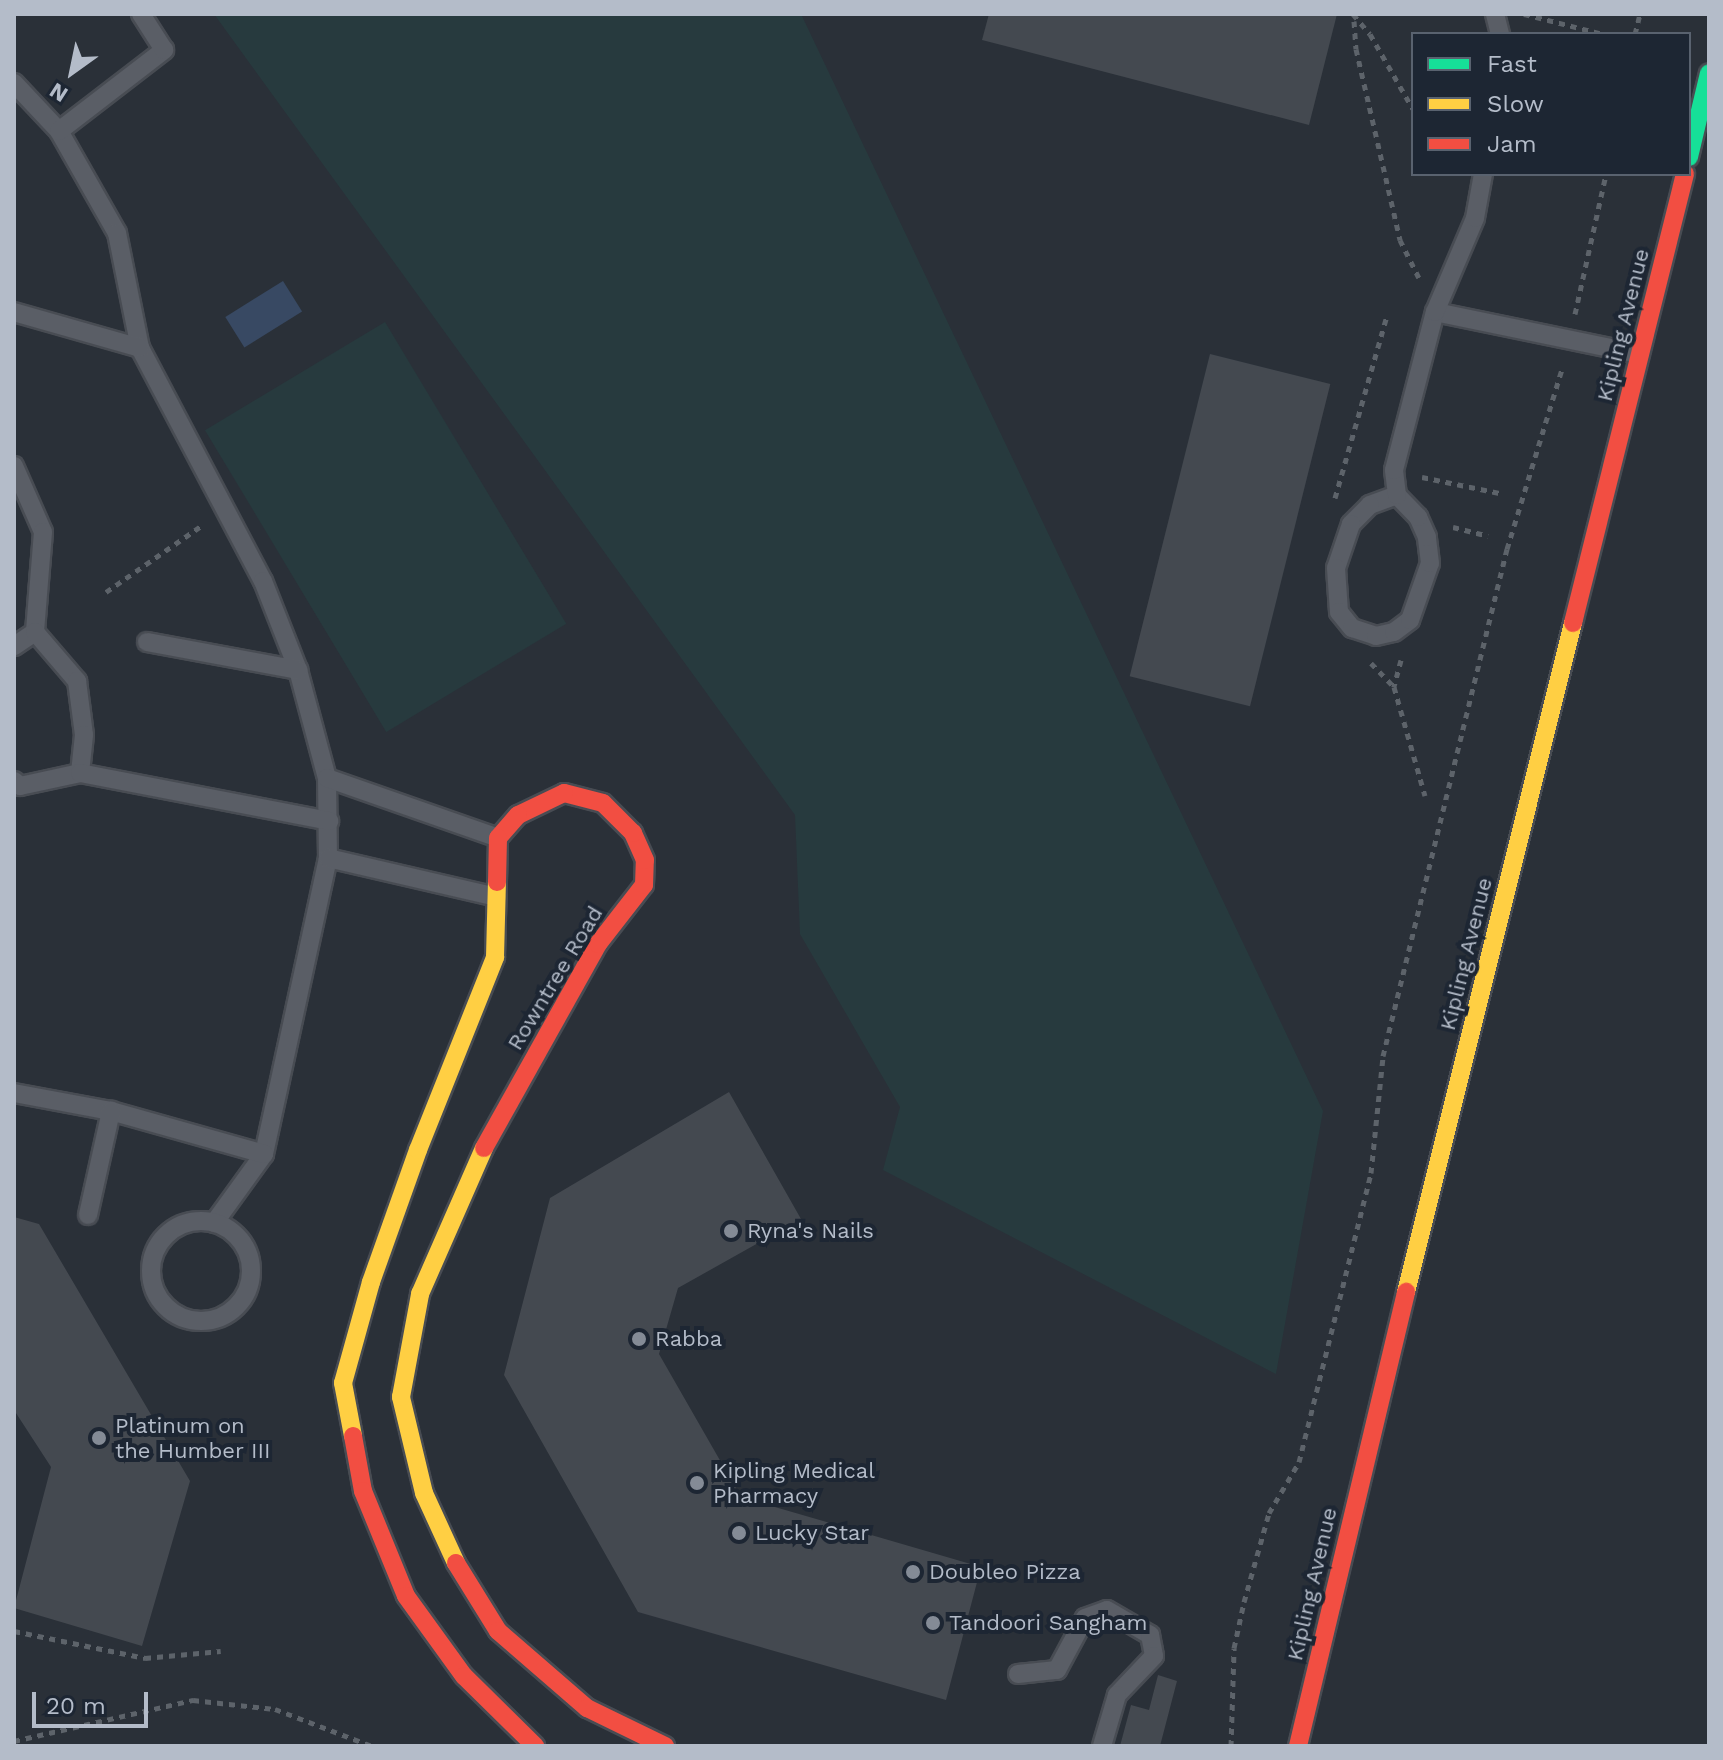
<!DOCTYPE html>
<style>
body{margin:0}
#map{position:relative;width:1723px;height:1760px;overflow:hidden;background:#2a3038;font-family:"Work Sans",sans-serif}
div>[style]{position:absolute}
.green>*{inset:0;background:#273a3e;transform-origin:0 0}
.water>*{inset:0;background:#384963;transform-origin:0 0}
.building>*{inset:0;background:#444950;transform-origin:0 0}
.path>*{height:5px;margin-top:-2.5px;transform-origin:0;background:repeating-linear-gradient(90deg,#5d636a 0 6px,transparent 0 12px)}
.roads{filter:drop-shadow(2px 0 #484c53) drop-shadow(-2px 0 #484c53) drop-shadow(0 2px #484c53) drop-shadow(0 -2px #484c53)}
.lane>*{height:18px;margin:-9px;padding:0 9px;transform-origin:9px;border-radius:9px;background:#5a5e66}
.lane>.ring{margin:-9px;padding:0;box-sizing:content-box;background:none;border:18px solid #5a5e66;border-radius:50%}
.fast>*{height:18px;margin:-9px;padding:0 9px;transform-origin:9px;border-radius:9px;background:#16e098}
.slow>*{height:18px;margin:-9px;padding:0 9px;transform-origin:9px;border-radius:9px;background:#ffcf43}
.jam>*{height:18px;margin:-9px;padding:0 9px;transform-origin:9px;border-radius:9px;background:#f24e42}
.dots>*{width:22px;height:22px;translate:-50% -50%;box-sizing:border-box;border:4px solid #1d2633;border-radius:50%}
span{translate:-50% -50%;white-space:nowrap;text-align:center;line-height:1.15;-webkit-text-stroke:8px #1d2633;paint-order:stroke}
.street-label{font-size:22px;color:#b4bcc9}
.poi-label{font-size:22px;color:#b4bcc9}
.left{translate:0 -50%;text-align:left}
.frame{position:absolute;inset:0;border:16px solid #b4bcc9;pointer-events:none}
.legend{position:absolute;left:1411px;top:32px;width:280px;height:144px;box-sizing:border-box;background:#1d2633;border:2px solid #59626f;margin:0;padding:10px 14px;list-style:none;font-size:24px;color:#b4bcc9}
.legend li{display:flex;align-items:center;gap:16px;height:40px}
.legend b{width:40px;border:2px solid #59626f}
.north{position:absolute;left:32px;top:32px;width:80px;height:80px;-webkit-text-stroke:6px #1d2633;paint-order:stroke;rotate:213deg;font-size:22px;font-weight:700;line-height:32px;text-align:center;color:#b4bcc9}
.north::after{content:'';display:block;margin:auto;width:28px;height:36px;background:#b4bcc9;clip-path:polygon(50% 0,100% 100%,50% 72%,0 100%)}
.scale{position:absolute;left:32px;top:1692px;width:116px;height:36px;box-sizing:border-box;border:4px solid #b4bcc9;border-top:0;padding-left:10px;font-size:24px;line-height:28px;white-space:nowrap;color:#b4bcc9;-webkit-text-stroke:6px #1d2633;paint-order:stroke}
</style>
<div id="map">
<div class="green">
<i style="clip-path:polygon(214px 14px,801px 14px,1323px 1111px,1276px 1374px,883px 1170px,900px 1107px,800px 934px,795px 815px)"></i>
<i style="left:385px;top:322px;width:352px;height:210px;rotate:59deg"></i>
</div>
<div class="water">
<i style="left:283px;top:281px;width:36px;height:68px;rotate:58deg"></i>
</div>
<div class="building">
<i style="clip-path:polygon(989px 14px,1337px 14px,1309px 125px,982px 40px)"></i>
<i style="left:1210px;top:354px;width:124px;height:332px;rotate:14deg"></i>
<i style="clip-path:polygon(729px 1092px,801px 1219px,678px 1288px,659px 1354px,741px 1497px,981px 1567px,946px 1700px,638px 1612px,504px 1375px,550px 1198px)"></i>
<i style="clip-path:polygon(14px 1217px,39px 1224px,190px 1481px,142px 1646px,14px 1608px,51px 1467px,14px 1410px)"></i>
<i style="clip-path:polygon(1158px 1675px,1177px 1681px,1160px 1746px,1120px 1746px,1131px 1705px,1149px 1710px)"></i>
</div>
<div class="path">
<i style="left:1353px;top:14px;width:26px;rotate:50deg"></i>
<i style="left:1370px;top:34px;width:86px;rotate:60.2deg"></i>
<i style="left:1524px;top:14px;width:81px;rotate:14.2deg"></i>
<i style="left:1354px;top:21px;width:28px;rotate:86deg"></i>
<i style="left:1356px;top:49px;width:196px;rotate:77deg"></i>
<i style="left:1400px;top:240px;width:42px;rotate:63.4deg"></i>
<i style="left:1635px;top:34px;width:21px;rotate:-76deg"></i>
<i style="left:1575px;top:314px;width:143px;rotate:-77.5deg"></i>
<i style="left:1422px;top:477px;width:79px;rotate:11.7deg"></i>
<i style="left:1335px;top:498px;width:189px;rotate:-74.1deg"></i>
<i style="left:1453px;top:527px;width:36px;rotate:14deg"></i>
<i style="left:106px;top:592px;width:119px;rotate:-34.8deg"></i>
<i style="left:1401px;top:660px;width:28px;rotate:105deg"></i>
<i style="left:1394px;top:687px;width:113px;rotate:74.1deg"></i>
<i style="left:1371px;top:663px;width:33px;rotate:46deg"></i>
<i style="left:14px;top:1631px;width:134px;rotate:11.6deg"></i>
<i style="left:145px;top:1658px;width:76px;rotate:-5.3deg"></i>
<i style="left:14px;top:1741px;width:184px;rotate:-12.9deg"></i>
<i style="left:193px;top:1700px;width:82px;rotate:6.3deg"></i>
<i style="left:275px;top:1709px;width:104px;rotate:20.9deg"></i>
<i style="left:1231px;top:1746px;width:98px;rotate:-88.2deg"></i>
<i style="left:1234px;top:1648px;width:47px;rotate:-77.7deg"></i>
<i style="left:1244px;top:1602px;width:92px;rotate:-74.3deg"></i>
<i style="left:1269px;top:1513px;width:59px;rotate:-59.5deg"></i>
<i style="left:1299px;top:1462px;width:298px;rotate:-76deg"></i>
<i style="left:1371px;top:1173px;width:118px;rotate:-84.1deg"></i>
<i style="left:1383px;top:1056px;width:522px;rotate:-76.26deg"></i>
<i style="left:1507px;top:549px;width:191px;rotate:-73deg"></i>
</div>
<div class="roads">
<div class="lane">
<i style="left:1495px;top:14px;width:21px;rotate:76deg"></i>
<i style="left:14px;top:83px;width:66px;rotate:46.8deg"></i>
<i style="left:59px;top:131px;width:117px;rotate:60.4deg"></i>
<i style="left:117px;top:233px;width:117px;rotate:78.7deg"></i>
<i style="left:140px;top:348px;width:263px;rotate:62.2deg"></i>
<i style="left:263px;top:581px;width:96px;rotate:68.5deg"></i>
<i style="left:298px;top:670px;width:112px;rotate:75deg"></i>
<i style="left:327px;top:778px;width:80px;rotate:89.3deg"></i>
<i style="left:328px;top:858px;width:303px;rotate:102.2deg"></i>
<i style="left:264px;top:1154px;width:85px;rotate:125.9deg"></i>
<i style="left:59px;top:131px;width:133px;rotate:-37.6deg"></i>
<i style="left:164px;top:50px;width:43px;rotate:-122.6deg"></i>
<i style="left:14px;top:312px;width:131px;rotate:15.9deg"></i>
<i style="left:1435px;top:312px;width:209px;rotate:11.6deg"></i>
<i style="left:14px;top:466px;width:72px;rotate:66.3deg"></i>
<i style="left:43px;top:532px;width:100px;rotate:94.6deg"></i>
<i style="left:35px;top:632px;width:25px;rotate:146deg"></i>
<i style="left:1397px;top:495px;width:29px;rotate:160deg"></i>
<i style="left:1370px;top:505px;width:27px;rotate:135deg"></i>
<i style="left:1351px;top:524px;width:46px;rotate:108.8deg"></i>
<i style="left:1336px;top:568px;width:44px;rotate:86.1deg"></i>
<i style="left:1339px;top:612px;width:21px;rotate:51deg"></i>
<i style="left:1352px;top:628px;width:25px;rotate:18deg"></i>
<i style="left:1376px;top:636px;width:18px;rotate:-13deg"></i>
<i style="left:1394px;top:632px;width:20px;rotate:-37deg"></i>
<i style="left:1410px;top:620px;width:60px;rotate:-70.7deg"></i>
<i style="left:1430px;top:563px;width:26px;rotate:-97deg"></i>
<i style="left:1427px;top:537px;width:22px;rotate:-114deg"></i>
<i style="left:1418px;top:517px;width:30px;rotate:-134deg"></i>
<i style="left:1397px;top:495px;width:25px;rotate:-97deg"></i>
<i style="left:1394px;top:470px;width:163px;rotate:-75.5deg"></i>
<i style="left:1435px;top:312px;width:102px;rotate:-66.9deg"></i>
<i style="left:1475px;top:218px;width:45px;rotate:-79.7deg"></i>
<i style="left:35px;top:632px;width:65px;rotate:49.4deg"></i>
<i style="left:77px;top:681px;width:54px;rotate:82.6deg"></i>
<i style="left:84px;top:735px;width:38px;rotate:96deg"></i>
<i style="left:147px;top:642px;width:154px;rotate:10.5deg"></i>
<i style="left:327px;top:778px;width:181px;rotate:19.3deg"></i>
<i style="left:14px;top:781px;width:8px;rotate:40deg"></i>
<i style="left:20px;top:786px;width:61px;rotate:-12.2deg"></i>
<i style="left:80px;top:773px;width:254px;rotate:10.9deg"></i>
<i style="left:328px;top:858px;width:173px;rotate:13deg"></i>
<i style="left:14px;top:1093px;width:99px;rotate:10.5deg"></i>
<i style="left:111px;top:1111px;width:159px;rotate:15.7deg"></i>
<i style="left:88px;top:1215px;width:107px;rotate:-77.5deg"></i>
<i class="ring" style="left:151px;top:1221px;width:82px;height:82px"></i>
<i style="left:1018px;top:1674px;width:39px;rotate:-6deg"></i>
<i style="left:1057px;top:1670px;width:59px;rotate:-61.7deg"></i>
<i style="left:1085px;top:1618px;width:23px;rotate:-20deg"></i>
<i style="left:1107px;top:1610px;width:50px;rotate:30.2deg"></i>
<i style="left:1150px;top:1635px;width:21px;rotate:79deg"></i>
<i style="left:1154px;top:1656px;width:54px;rotate:133.5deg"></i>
<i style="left:1117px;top:1695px;width:53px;rotate:106.4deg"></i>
</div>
<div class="fast">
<i style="left:1689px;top:157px;width:86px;rotate:-76.6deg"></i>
</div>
<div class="slow">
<i style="left:1406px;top:1292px;width:690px;rotate:-75.98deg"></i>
<i style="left:353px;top:1436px;width:54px;rotate:-100.7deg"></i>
<i style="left:343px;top:1383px;width:105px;rotate:-74.5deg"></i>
<i style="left:371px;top:1282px;width:140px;rotate:-70.4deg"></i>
<i style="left:418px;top:1150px;width:208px;rotate:-68.2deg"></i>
<i style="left:495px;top:957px;width:75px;rotate:-88.5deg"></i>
<i style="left:456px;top:1563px;width:77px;rotate:-114.6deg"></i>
<i style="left:424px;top:1493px;width:99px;rotate:-103.5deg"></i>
<i style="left:401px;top:1397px;width:105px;rotate:-79.5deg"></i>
<i style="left:420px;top:1294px;width:159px;rotate:-66.3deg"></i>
</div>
<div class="jam">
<i style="left:1573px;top:623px;width:463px;rotate:-76deg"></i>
<i style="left:484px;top:1148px;width:234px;rotate:-60.8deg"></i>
<i style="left:598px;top:944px;width:75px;rotate:-52.1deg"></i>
<i style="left:644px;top:885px;width:25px;rotate:-88deg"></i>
<i style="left:645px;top:860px;width:30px;rotate:-114deg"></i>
<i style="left:633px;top:833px;width:42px;rotate:-135deg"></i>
<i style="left:603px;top:803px;width:40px;rotate:-165.6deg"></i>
<i style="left:564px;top:793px;width:51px;rotate:154.4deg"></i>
<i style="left:518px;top:815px;width:30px;rotate:131deg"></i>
<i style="left:498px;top:838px;width:44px;rotate:91.3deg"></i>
<i style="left:353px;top:1436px;width:56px;rotate:79.7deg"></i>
<i style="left:363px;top:1491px;width:113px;rotate:67.7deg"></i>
<i style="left:406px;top:1596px;width:99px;rotate:54.1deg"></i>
<i style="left:464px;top:1676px;width:100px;rotate:44.6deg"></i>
<i style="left:456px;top:1563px;width:80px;rotate:58.3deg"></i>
<i style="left:498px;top:1631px;width:118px;rotate:40.9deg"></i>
<i style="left:587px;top:1708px;width:87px;rotate:26deg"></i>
<i style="left:1298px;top:1746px;width:467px;rotate:-76.6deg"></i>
</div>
</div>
<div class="dots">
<i style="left:731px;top:1231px;background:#848b96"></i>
<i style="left:639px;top:1339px;background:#848b96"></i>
<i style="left:99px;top:1438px;background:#848b96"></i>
<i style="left:697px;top:1483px;background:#848b96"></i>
<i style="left:739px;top:1533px;background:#848b96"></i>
<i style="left:913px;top:1572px;background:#848b96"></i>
<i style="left:933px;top:1623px;background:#848b96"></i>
</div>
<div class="street-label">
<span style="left:1623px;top:325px;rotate:-76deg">Kipling Avenue</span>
<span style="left:1466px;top:954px;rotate:-76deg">Kipling Avenue</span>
<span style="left:555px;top:978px;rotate:-59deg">Rowntree Road</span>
<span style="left:1312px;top:1584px;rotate:-77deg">Kipling Avenue</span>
</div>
<div class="poi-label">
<span class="left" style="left:747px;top:1231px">Ryna's Nails</span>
<span class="left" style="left:655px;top:1339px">Rabba</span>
<span class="left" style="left:115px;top:1438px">Platinum on<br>the Humber III</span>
<span class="left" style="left:713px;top:1483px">Kipling Medical<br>Pharmacy</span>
<span class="left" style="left:755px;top:1533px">Lucky Star</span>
<span class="left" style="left:929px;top:1572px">Doubleo Pizza</span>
<span class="left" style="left:949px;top:1623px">Tandoori Sangham</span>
</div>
<div class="frame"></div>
<ul class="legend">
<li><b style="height:10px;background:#16e098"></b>Fast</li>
<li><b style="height:10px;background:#ffcf43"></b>Slow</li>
<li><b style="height:10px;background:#f24e42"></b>Jam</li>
</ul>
<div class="north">N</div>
<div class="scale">20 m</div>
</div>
